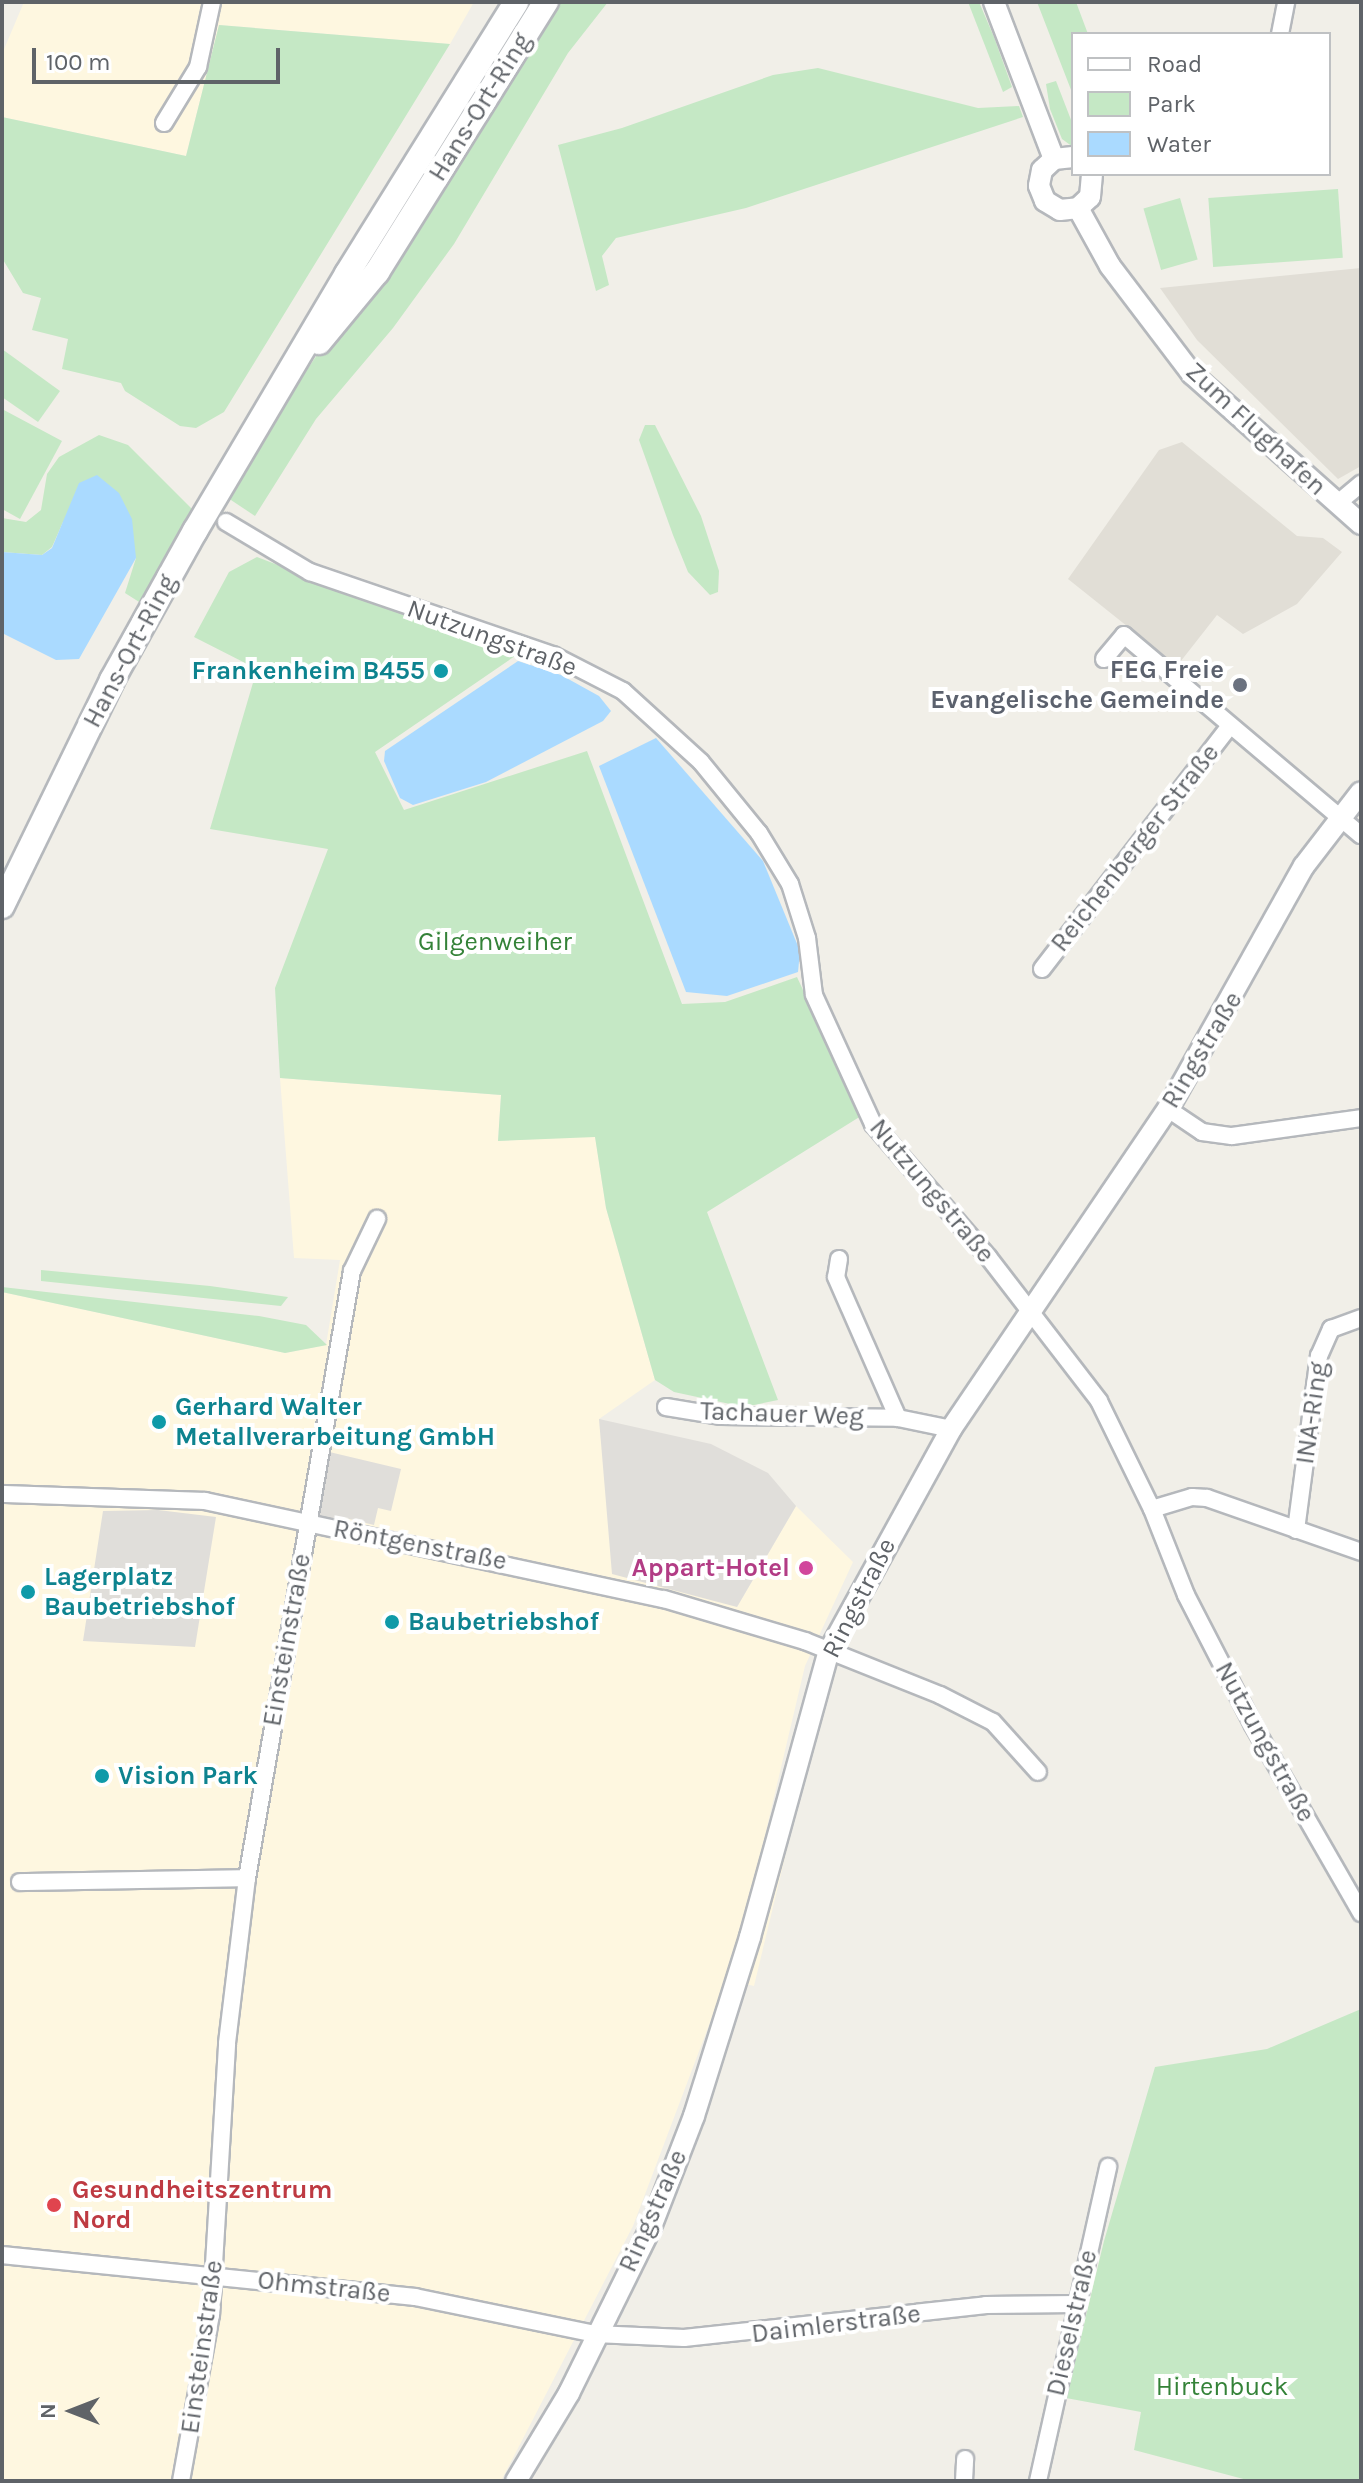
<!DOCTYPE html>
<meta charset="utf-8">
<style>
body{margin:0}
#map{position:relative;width:1363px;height:2483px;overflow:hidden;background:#f1efe8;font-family:Karla,sans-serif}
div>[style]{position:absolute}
.commercial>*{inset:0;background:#fef7e0}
.industrial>*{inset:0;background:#e0deda}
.education>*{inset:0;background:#e1ded6}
.green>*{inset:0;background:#c5e8c5;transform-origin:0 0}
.water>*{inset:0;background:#aadaff}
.roads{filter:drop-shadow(2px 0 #b5b8bc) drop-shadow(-2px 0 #b5b8bc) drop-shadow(0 2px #b5b8bc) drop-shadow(0 -2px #b5b8bc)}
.minor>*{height:16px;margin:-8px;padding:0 8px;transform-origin:8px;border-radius:8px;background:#fff}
.tertiary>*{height:20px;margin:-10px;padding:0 10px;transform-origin:10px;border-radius:10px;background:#fff}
.secondary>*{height:24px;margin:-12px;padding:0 12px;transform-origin:12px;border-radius:12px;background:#fff}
.dots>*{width:22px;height:22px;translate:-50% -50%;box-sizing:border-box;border:4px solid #fff;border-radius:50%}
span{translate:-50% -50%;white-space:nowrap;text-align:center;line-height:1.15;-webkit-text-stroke:8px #fff;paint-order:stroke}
.street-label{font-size:26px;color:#5f6368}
.worship-label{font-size:26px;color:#5b616d;font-weight:700}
.right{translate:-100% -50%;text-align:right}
.culture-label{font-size:26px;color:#0d838f;font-weight:700}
.left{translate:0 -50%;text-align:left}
.park-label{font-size:26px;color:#348238}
.hotel-label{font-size:26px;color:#b23c85;font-weight:700}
.health-label{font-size:26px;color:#be3a42;font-weight:700}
.frame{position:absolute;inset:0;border:4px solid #5f6368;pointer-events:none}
.legend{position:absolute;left:1071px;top:32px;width:260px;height:144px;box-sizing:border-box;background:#fff;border:2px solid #bfc1c3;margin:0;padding:10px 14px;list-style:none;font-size:24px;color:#5f6368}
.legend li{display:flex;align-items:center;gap:16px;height:40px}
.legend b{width:40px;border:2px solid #bfc1c3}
.north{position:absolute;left:32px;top:2371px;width:80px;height:80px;-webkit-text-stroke:6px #fff;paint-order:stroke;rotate:270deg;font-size:22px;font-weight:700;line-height:32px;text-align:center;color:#5f6368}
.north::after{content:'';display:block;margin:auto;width:28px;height:36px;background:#5f6368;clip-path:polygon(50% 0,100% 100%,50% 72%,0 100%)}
.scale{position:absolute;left:32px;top:48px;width:248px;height:36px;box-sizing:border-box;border:4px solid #5f6368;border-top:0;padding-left:10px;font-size:24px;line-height:28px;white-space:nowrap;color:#5f6368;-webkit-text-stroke:6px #fff;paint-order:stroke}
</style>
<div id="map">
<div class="commercial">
<i style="clip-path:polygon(24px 2px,474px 2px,450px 44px,219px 25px,186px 156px,2px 117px,2px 54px)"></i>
<i style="clip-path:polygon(280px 1078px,501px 1095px,498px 1141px,595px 1136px,606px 1208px,655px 1380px,599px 1419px,737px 1607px,796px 1506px,853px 1562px,805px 1666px,762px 1848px,788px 1845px,754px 1986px,726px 1980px,633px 2226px,501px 2481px,2px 2481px,2px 1292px,285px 1353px,326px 1345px,340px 1260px,294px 1258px)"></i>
</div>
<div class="industrial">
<i style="clip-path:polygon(599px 1419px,711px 1444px,768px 1473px,796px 1506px,737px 1607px,612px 1574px)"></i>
<i style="clip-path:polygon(321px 1450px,401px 1469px,391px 1511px,378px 1508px,374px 1525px,341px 1517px,338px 1528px,308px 1522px)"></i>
<i style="clip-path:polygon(158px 1510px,216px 1517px,195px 1647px,83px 1641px,103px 1511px)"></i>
</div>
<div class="education">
<i style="clip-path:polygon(1361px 268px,1361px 466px,1338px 479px,1197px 340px,1160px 288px)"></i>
<i style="clip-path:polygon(1182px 442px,1297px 536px,1323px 538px,1342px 552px,1297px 604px,1243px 634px,1217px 615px,1177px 666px,1068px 579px,1159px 450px)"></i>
</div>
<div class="green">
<i style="clip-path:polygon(558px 2px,608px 2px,568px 53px,454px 244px,393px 328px,316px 419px,255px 516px,228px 498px,287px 399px)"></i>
<i style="clip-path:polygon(968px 2px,979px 2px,994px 37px,1012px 87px,1003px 92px)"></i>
<i style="clip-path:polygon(1037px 2px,1076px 2px,1088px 34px,1073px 34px,1073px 95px)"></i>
<i style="clip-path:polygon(219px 25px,450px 44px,224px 412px,196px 428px,180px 426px,125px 391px,121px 383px,62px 369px,68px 339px,32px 330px,41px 298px,23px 293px,2px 258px,2px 117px,186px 156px)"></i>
<i style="clip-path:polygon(818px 68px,978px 108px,1019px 106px,1023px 117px,746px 208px,616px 238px,602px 256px,609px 285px,596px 291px,558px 145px,622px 128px,773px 75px)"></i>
<i style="clip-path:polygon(1056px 81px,1073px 125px,1073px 147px,1062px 139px,1050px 109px,1046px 84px)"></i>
<i style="left:1338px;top:189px;width:69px;height:130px;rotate:86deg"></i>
<i style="left:1180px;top:198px;width:64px;height:38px;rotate:74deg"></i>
<i style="clip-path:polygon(2px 349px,60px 391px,38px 422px,2px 397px)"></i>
<i style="clip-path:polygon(2px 409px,62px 441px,20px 519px,2px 509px)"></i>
<i style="clip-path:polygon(645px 425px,655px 425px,701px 516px,719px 571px,718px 592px,710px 595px,688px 572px,673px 535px,639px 440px)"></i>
<i style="clip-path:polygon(99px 435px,128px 445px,198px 515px,147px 607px,125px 593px,136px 558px,63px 522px,52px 547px,42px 555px,2px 552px,2px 518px,26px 522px,41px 510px,47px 474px,59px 457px)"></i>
<i style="clip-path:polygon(257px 557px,515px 656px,375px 752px,404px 810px,587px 751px,682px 1004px,725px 1002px,797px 977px,861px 1116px,707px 1212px,778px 1400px,744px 1407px,674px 1392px,655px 1380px,606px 1208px,595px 1137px,498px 1141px,501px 1095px,280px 1078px,275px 988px,328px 849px,210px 829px,257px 669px,194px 637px,229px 572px)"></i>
<i style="clip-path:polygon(41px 1270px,210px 1286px,288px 1297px,281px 1306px,41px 1281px)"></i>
<i style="clip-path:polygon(2px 1287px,259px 1316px,306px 1325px,327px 1345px,285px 1353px,2px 1292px)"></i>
<i style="clip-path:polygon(1361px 2009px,1361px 2481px,1251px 2481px,1134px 2450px,1141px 2412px,1066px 2398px,1104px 2241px,1155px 2067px,1267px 2049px)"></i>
</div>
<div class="water">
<i style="clip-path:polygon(97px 475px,119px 493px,132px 519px,136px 558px,79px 659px,56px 660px,2px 633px,2px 552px,42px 555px,52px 548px,79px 483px)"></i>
<i style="clip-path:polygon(518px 661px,561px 675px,599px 696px,611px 711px,603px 721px,486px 782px,413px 805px,400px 798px,384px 761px,385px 751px)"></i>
<i style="clip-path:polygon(656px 738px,763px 861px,800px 951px,798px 972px,727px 996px,686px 992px,599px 766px)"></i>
</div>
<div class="roads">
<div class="minor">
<i style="left:1280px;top:34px;width:33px;rotate:-79deg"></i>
<i style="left:164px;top:123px;width:66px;rotate:-58.7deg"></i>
<i style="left:198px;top:67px;width:66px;rotate:-77.8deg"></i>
<i style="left:1338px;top:503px;width:30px;rotate:-40deg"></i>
<i style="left:226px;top:522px;width:98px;rotate:30.8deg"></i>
<i style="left:310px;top:572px;width:257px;rotate:18.9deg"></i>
<i style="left:553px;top:655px;width:79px;rotate:27.2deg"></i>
<i style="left:623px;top:691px;width:105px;rotate:42.3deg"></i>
<i style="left:701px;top:762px;width:92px;rotate:50.8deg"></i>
<i style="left:759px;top:833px;width:60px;rotate:58.7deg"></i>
<i style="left:790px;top:884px;width:57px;rotate:72.5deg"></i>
<i style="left:807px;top:938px;width:57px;rotate:83deg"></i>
<i style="left:814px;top:995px;width:142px;rotate:65.4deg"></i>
<i style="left:873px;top:1124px;width:177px;rotate:49.1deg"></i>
<i style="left:989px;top:1258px;width:180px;rotate:52.4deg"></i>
<i style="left:1099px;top:1401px;width:120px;rotate:63.9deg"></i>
<i style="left:1152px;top:1509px;width:92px;rotate:68.4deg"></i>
<i style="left:1186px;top:1595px;width:146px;rotate:62.7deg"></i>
<i style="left:1253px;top:1725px;width:217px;rotate:60.1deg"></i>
<i style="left:1104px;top:659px;width:31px;rotate:-50deg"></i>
<i style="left:1124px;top:635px;width:310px;rotate:40.2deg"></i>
<i style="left:1042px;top:969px;width:304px;rotate:-52.3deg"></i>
<i style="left:1168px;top:1109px;width:41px;rotate:34.1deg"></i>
<i style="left:1202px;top:1132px;width:30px;rotate:8deg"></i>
<i style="left:1232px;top:1136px;width:130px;rotate:-7.9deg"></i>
<i style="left:839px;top:1259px;width:18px;rotate:99deg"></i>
<i style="left:836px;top:1277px;width:154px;rotate:66.3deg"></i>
<i style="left:666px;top:1407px;width:56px;rotate:9.3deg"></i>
<i style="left:721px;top:1416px;width:177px;rotate:0.6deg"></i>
<i style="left:898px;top:1418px;width:54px;rotate:11.7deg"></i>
<i style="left:2px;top:1494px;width:203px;rotate:2deg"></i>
<i style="left:205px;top:1501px;width:469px;rotate:12.1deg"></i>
<i style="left:664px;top:1599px;width:147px;rotate:16.6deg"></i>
<i style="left:805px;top:1641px;width:145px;rotate:21.8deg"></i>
<i style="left:940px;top:1695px;width:59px;rotate:27deg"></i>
<i style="left:993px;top:1722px;width:67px;rotate:48deg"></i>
<i style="left:1152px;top:1509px;width:42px;rotate:-16.7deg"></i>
<i style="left:1192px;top:1497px;width:15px;rotate:4deg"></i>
<i style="left:1207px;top:1498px;width:163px;rotate:19.3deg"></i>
<i style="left:1296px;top:1530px;width:176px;rotate:-82.5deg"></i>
<i style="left:1319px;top:1356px;width:30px;rotate:-66deg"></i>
<i style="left:1331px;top:1329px;width:32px;rotate:-20deg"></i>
<i style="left:20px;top:1882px;width:227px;rotate:-1deg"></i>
<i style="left:2px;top:2255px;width:415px;rotate:5.8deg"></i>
<i style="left:415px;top:2297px;width:184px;rotate:11.6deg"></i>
<i style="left:595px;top:2334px;width:89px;rotate:2.6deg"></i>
<i style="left:684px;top:2338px;width:304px;rotate:-6.2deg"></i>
<i style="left:986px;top:2305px;width:90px;rotate:-0.6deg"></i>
<i style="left:181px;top:2481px;width:169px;rotate:-79.8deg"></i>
<i style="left:211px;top:2315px;width:272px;rotate:-86.6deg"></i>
<i style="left:227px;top:2043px;width:166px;rotate:-83.1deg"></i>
<i style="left:247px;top:1878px;width:616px;rotate:-80.19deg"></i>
<i style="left:352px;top:1271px;width:58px;rotate:-64.3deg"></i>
<i style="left:964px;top:2481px;width:22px;rotate:-87deg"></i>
<i style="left:1038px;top:2481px;width:322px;rotate:-77.4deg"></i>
</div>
<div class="tertiary">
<i style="left:994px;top:2px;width:168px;rotate:69.1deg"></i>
<i style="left:1073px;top:157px;width:19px;rotate:174deg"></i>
<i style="left:1054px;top:159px;width:16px;rotate:137deg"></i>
<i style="left:1042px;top:170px;width:16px;rotate:101deg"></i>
<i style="left:1039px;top:186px;width:16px;rotate:68deg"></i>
<i style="left:1045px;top:201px;width:17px;rotate:31deg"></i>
<i style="left:1060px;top:210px;width:18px;rotate:-6deg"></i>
<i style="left:1078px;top:208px;width:16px;rotate:-43deg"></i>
<i style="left:1090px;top:197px;width:23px;rotate:-85deg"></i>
<i style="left:1078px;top:208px;width:66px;rotate:61.1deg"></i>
<i style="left:1110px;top:266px;width:136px;rotate:52.8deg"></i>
<i style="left:1192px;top:374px;width:226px;rotate:41.6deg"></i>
<i style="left:516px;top:2481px;width:103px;rotate:-58.9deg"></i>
<i style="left:569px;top:2393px;width:185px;rotate:-63.7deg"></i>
<i style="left:651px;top:2227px;width:119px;rotate:-68.8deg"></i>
<i style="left:694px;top:2116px;width:188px;rotate:-72.6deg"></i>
<i style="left:750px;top:1937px;width:295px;rotate:-74.6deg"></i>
<i style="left:828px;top:1653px;width:256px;rotate:-61.2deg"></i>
<i style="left:951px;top:1429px;width:387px;rotate:-55.9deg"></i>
<i style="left:1168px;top:1109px;width:278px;rotate:-60.8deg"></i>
<i style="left:1304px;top:866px;width:93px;rotate:-52.4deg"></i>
</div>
<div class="secondary">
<i style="left:319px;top:342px;width:91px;rotate:-50.4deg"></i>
<i style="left:377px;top:272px;width:319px;rotate:-58deg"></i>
<i style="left:2px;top:906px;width:251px;rotate:-64deg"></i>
<i style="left:112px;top:680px;width:171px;rotate:-60.9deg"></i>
<i style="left:195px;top:531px;width:299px;rotate:-59.4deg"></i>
<i style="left:347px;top:274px;width:320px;rotate:-58.1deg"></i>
</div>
</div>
<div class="dots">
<i style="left:441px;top:671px;background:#0f9aa8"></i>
<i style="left:1240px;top:685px;background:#6b7280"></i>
<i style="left:159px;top:1422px;background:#0f9aa8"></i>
<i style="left:806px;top:1568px;background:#d1479c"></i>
<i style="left:28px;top:1592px;background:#0f9aa8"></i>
<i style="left:392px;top:1622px;background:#0f9aa8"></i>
<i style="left:102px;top:1776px;background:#0f9aa8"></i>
<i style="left:54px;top:2205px;background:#e0444e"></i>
</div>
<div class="street-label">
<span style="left:480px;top:107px;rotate:-58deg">Hans-Ort-Ring</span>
<span style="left:1256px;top:429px;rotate:43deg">Zum Flughafen</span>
<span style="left:492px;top:638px;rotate:20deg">Nutzungstraße</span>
<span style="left:130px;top:651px;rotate:-62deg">Hans-Ort-Ring</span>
<span style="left:1135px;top:848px;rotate:-52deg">Reichenberger Straße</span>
<span style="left:1202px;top:1050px;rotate:-59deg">Ringstraße</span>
<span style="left:932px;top:1191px;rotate:50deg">Nutzungstraße</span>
<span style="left:1312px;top:1413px;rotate:-82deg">INA-Ring</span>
<span style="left:782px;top:1414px;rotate:2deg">Tachauer Weg</span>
<span style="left:420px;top:1545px;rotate:11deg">Röntgenstraße</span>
<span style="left:859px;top:1598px;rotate:-63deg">Ringstraße</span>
<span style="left:287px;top:1640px;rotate:-80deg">Einsteinstraße</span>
<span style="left:1265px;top:1742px;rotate:61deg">Nutzungstraße</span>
<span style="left:653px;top:2211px;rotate:-66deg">Ringstraße</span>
<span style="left:324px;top:2287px;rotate:6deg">Ohmstraße</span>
<span style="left:1072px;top:2323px;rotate:-77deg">Dieselstraße</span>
<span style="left:836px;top:2324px;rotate:-7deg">Daimlerstraße</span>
<span style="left:202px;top:2347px;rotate:-82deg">Einsteinstraße</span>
</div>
<div class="worship-label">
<span class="right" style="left:1224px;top:685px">FEG Freie<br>Evangelische Gemeinde</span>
</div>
<div class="culture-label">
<span class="right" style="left:425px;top:671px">Frankenheim B455</span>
<span class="left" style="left:175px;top:1422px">Gerhard Walter<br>Metallverarbeitung GmbH</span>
<span class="left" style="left:44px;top:1592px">Lagerplatz<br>Baubetriebshof</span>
<span class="left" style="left:408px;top:1622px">Baubetriebshof</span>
<span class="left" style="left:118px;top:1776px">Vision Park</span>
</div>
<div class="park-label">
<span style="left:495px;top:942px">Gilgenweiher</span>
<span style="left:1222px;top:2387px">Hirtenbuck</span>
</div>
<div class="hotel-label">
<span class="right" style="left:790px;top:1568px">Appart-Hotel</span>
</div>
<div class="health-label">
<span class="left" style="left:72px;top:2205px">Gesundheitszentrum<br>Nord</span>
</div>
<div class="frame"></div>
<ul class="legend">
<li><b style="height:10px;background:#fff"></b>Road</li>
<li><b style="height:22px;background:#c5e8c5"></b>Park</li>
<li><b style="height:22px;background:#aadaff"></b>Water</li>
</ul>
<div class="north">N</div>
<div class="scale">100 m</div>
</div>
